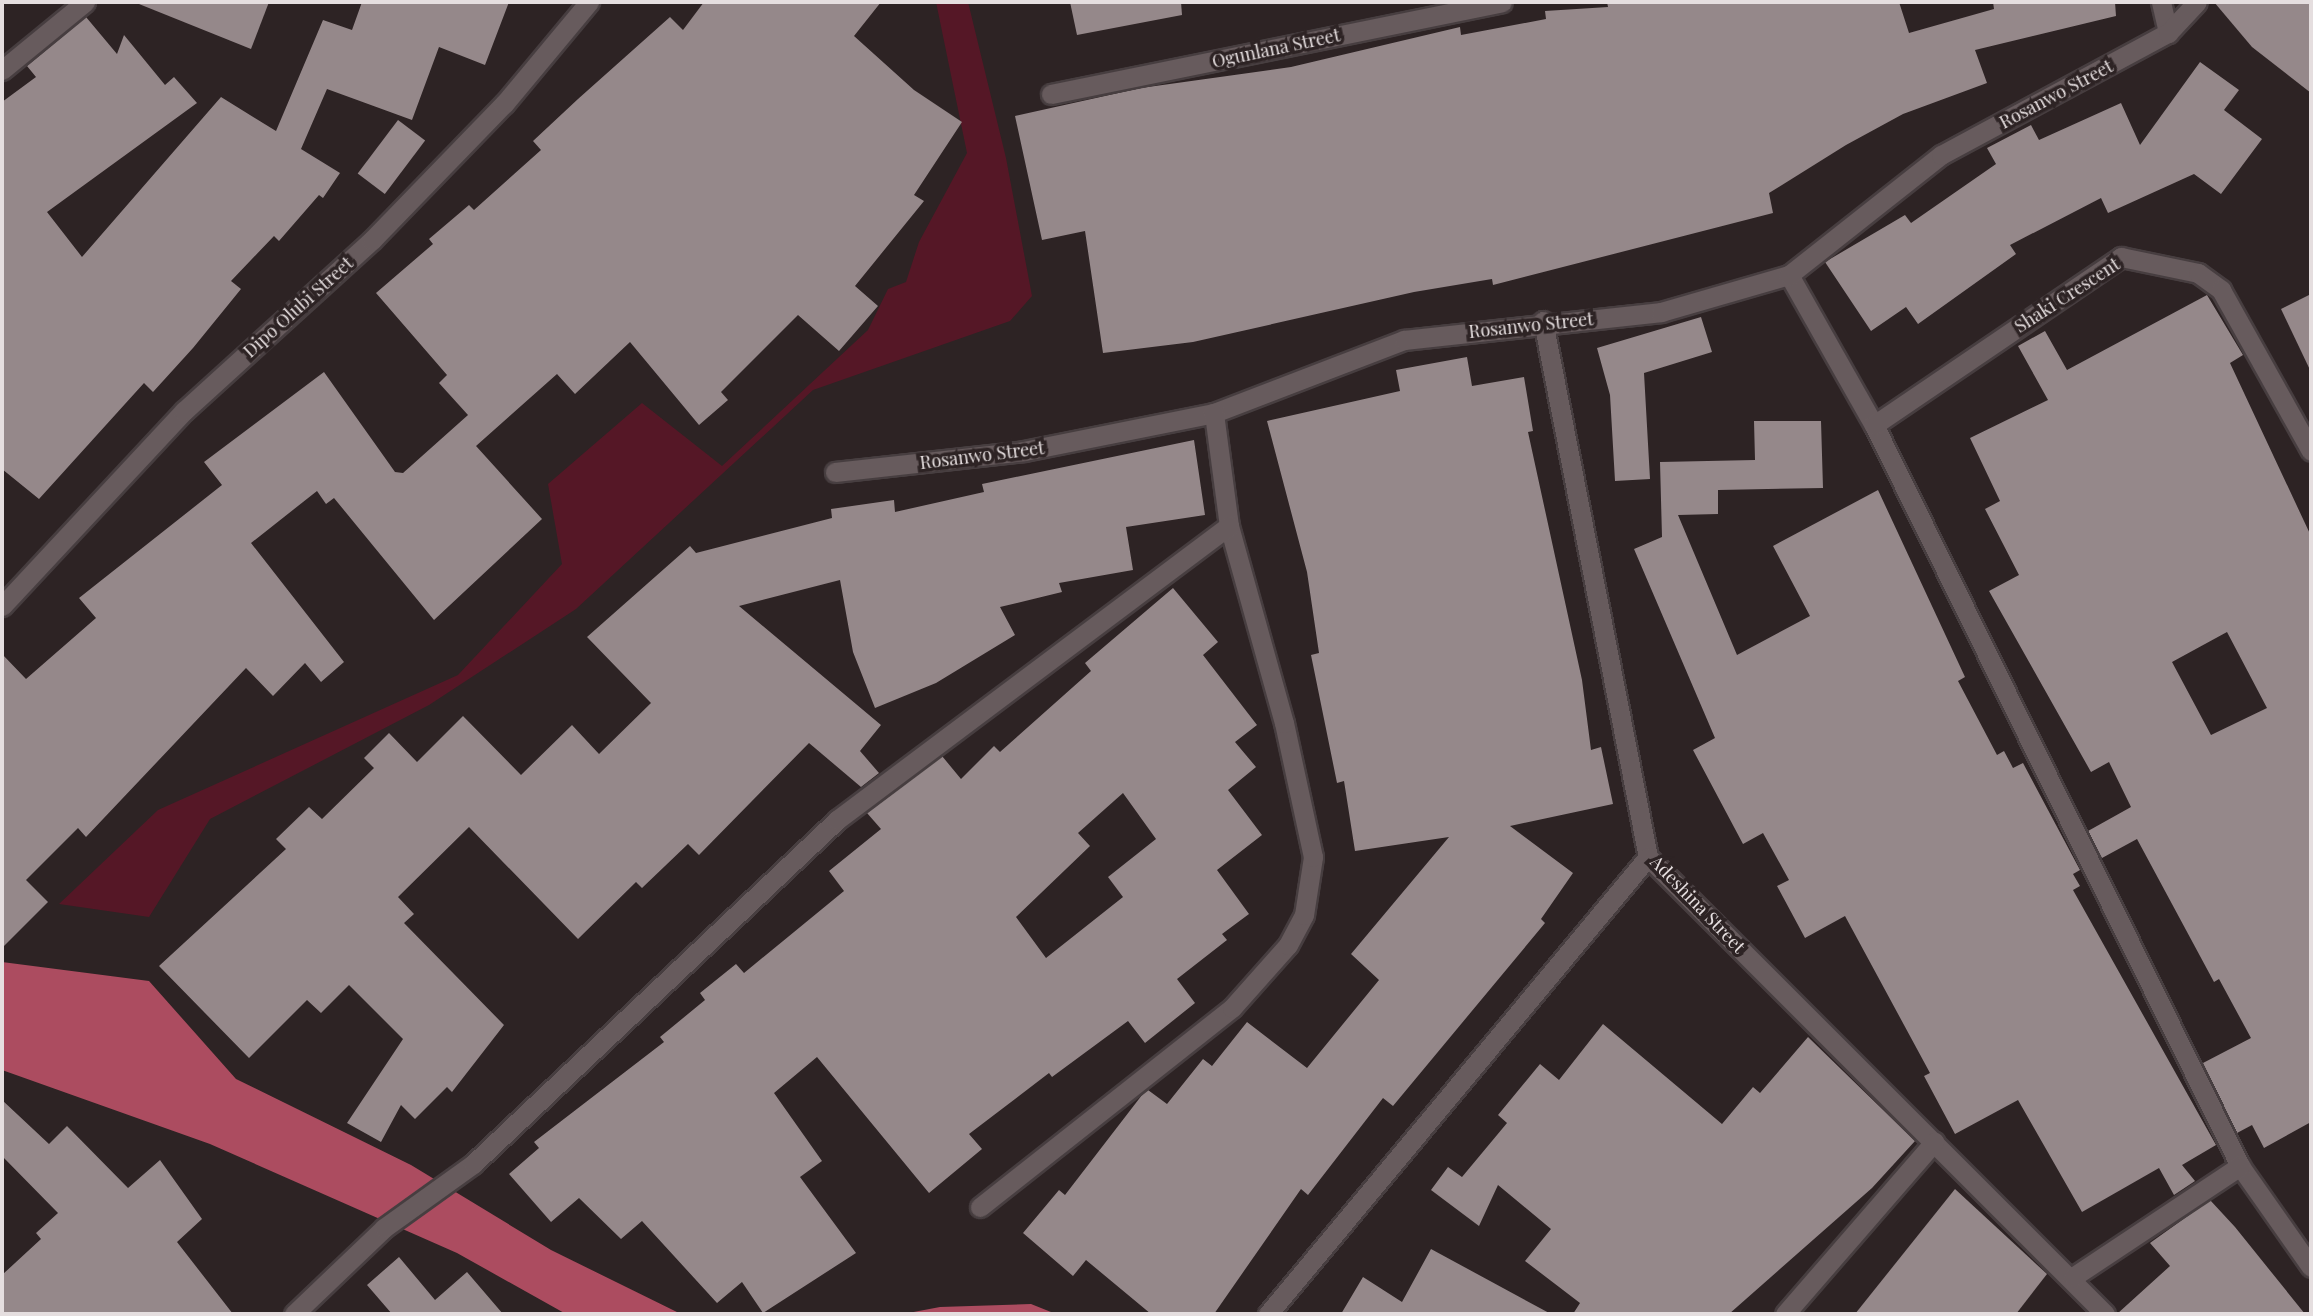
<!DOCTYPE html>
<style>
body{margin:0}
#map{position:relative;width:2313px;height:1316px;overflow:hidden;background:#2d2324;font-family:"Playfair Display",serif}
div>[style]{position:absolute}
.green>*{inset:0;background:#551726}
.water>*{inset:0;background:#ac4c60}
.building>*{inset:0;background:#95888a;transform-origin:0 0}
.roads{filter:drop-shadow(2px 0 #473e40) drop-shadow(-2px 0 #473e40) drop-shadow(0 2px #473e40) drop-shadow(0 -2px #473e40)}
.minor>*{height:19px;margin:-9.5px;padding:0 9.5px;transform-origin:9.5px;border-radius:9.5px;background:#675b5d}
span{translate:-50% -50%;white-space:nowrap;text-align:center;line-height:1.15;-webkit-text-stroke:7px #2d2324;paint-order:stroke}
.street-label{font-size:18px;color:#e5dedf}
.frame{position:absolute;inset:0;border:4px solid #e5dedf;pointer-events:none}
</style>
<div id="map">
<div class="green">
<i style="clip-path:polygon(936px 2px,968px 2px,1006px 158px,1032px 296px,1010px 321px,813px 390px,576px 609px,429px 705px,210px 819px,149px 917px,59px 904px,158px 810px,458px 675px,562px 564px,548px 484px,642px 403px,722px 466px,868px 330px,888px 289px,906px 282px,919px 242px,967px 153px)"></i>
</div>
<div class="water">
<i style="clip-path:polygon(2px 962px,149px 981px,236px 1079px,411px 1165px,551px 1250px,681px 1314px,566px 1314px,457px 1253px,210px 1144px,2px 1070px)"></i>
<i style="clip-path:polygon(1031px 1304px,1056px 1314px,903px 1314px,940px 1307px)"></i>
</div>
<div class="building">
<i style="clip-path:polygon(134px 2px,269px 2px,251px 49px)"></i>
<i style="clip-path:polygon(362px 2px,509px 2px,485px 65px,439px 47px,412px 120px,327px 89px,301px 149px,340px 173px,323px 198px,319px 195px,279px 241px,274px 236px,231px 281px,241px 289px,193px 348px,153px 392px,144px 383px,39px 499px,2px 469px,2px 102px,36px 77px,27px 66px,86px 17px,117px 54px,124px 35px,165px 85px,174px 77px,197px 103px,47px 212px,82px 257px,221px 97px,276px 131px,323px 20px,352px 30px)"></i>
<i style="clip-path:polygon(704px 2px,881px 2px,854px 36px,914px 90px,962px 122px,914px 195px,924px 201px,855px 286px,878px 306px,839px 351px,798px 315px,721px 392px,728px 400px,699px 425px,630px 342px,575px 394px,557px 374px,476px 446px,542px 519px,434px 620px,334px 498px,326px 504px,317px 491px,251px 543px,344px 662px,321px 682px,305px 663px,273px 696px,246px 668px,86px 837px,78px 828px,26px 880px,48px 902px,2px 948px,2px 654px,26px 679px,96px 618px,79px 598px,222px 485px,204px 462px,324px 372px,395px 472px,403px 473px,468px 415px,439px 383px,447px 375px,376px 293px,433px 244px,429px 239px,469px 205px,474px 210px,541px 150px,533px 141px,578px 99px,670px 17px,683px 30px)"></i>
<i style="clip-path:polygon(1070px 2px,1181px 2px,1182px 15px,1077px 35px)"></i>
<i style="clip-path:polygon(1607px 2px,1899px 2px,1909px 33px,1994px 9px,1993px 2px,2115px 2px,2116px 16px,1975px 50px,1987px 83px,1903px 114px,1846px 145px,1769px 193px,1773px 213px,1493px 285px,1492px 279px,1414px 292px,1193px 342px,1103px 353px,1085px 231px,1042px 240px,1015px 116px,1141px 88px,1291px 67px,1460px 27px,1461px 35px,1546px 19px,1545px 11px,1608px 7px)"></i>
<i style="clip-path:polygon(2214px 2px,2311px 2px,2311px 93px,2252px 47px)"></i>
<i style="clip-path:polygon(2200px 62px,2239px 90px,2224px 110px,2262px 139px,2221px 194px,2194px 174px,2108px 213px,2101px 198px,2010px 245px,2016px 254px,1918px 324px,1906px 307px,1871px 331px,1825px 262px,1905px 215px,1911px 223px,1996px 164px,1987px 148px,2031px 125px,2039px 140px,2121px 103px,2140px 145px)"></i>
<i style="left:398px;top:120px;width:34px;height:67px;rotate:37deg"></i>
<i style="clip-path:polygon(2311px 294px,2311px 372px,2281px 309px)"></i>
<i style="clip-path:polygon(evenodd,2207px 295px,2243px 355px,2230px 363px,2311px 536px,2311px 1122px,2264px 1148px,2252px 1125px,2237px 1133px,2203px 1063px,2251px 1038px,2219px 979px,2214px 982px,2137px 839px,2102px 858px,2088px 831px,2131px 807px,2109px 762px,2091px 772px,1989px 591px,2019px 575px,1985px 509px,2000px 501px,1970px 438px,2048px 400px,2018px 346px,2045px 331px,2067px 370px,2207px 295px,2227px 632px,2267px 708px,2211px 735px,2172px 662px,2227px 632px)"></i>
<i style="clip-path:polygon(1701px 317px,1712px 352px,1644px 373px,1650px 479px,1615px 481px,1610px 395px,1597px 348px)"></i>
<i style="clip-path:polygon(1467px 357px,1472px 386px,1524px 377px,1533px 431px,1528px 432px,1582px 680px,1591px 750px,1601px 747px,1613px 804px,1510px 826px,1573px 873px,1541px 919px,1545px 923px,1393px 1106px,1383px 1098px,1308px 1195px,1301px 1189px,1214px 1314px,1151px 1314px,1086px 1260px,1073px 1276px,1023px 1233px,1059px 1190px,1065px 1195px,1142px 1095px,1148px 1090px,1167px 1104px,1203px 1059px,1212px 1066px,1247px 1022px,1307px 1068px,1379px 980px,1351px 954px,1449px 837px,1355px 851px,1344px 781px,1337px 783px,1311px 655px,1319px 653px,1307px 572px,1267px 421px,1400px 391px,1396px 370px)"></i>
<i style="clip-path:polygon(1754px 421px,1821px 421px,1823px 488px,1718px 490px,1718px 514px,1678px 515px,1737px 655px,1810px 616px,1773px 546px,1878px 490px,1965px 677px,1958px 681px,1997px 755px,2004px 751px,2013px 768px,2023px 763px,2080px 870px,2073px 874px,2080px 886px,2073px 890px,2216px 1145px,2182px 1165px,2195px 1181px,2174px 1195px,2159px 1168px,2082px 1212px,2018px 1100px,1955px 1134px,1924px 1076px,1930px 1073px,1845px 916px,1805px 938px,1777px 886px,1789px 880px,1763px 833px,1743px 844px,1693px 750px,1715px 738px,1634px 549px,1662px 537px,1660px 462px,1755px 460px)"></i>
<i style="clip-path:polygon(1194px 440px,1205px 515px,1126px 527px,1133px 570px,1059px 583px,1062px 592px,1000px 607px,1015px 635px,936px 683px,875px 708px,853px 652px,840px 580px,739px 606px,881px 725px,860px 751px,879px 773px,861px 787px,809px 743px,699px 855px,688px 844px,642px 888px,636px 882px,578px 939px,469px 827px,398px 897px,414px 914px,404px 923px,504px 1025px,452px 1092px,447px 1087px,415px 1119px,401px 1105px,381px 1142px,347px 1123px,403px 1039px,349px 985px,321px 1013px,307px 1000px,249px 1058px,159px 966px,286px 849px,276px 839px,309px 807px,322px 819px,374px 768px,364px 758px,389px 733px,417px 762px,463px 716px,521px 775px,572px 725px,599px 754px,651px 703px,587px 637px,690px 546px,696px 553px,832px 518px,831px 509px,894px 500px,895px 512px,984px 492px,982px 484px)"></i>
<i style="clip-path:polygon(evenodd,1173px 588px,1218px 642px,1203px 655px,1257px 725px,1235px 742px,1256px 767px,1228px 790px,1262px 835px,1217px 870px,1249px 914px,1222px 934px,1227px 940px,1177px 979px,1195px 1003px,1145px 1043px,1128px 1021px,1052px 1077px,1049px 1073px,969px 1134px,982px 1149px,929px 1193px,817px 1057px,774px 1093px,822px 1161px,800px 1177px,856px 1253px,763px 1313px,742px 1282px,717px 1303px,642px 1221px,621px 1239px,579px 1198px,551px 1222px,509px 1174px,539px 1148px,534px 1142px,664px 1042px,660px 1037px,705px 1000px,700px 993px,736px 964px,744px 973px,844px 891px,829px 871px,881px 829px,867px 813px,942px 756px,961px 779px,994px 746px,1000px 752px,1091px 671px,1085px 663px,1173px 588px,1123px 793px,1156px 839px,1108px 877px,1123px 897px,1046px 958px,1016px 917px,1090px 846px,1078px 833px,1123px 793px)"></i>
<i style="clip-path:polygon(1603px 1024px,1722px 1124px,1753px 1087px,1760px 1093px,1808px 1037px,1915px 1141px,1872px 1188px,1729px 1314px,1573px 1314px,1580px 1303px,1525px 1261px,1551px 1229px,1498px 1185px,1479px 1226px,1431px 1190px,1448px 1167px,1462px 1177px,1507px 1123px,1498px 1115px,1540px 1064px,1559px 1080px)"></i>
<i style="clip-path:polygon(2px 1100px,49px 1144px,67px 1126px,128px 1188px,160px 1160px,202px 1219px,177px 1242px,233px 1314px,2px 1314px,2px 1275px,41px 1239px,36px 1233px,58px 1213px,2px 1156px)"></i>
<i style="clip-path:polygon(1955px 1189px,2047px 1274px,2016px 1314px,1855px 1314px)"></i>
<i style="clip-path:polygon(2210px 1200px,2235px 1227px,2305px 1314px,2117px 1314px,2170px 1266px,2150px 1243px)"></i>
<i style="clip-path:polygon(1431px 1249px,1551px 1314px,1341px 1314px,1363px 1277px,1402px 1302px)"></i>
<i style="clip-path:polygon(399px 1257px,435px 1300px,467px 1272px,503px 1314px,392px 1314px,367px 1285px)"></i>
</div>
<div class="roads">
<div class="minor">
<i style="left:2161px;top:2px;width:32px;rotate:77deg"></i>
<i style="left:2px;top:70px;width:107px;rotate:-39.3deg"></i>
<i style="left:1051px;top:94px;width:460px;rotate:-11.5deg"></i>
<i style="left:1789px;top:275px;width:172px;rotate:60.5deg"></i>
<i style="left:1874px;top:425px;width:826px;rotate:63.71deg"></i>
<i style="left:2240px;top:1166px;width:123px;rotate:54.9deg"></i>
<i style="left:1543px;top:321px;width:546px;rotate:78.92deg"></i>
<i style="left:1648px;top:857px;width:646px;rotate:45deg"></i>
<i style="left:1874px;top:425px;width:299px;rotate:-34.2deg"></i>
<i style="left:2121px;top:257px;width:79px;rotate:11.7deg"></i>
<i style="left:2198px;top:273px;width:29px;rotate:36deg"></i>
<i style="left:2221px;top:290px;width:184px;rotate:60.8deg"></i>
<i style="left:835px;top:472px;width:190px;rotate:-6.3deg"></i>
<i style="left:1024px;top:451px;width:194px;rotate:-11.3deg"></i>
<i style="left:1214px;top:413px;width:204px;rotate:-21deg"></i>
<i style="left:1404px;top:340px;width:259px;rotate:-6.2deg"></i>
<i style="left:1661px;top:312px;width:133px;rotate:-16.1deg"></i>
<i style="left:1789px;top:275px;width:194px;rotate:-38.3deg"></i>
<i style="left:1941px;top:155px;width:258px;rotate:-28.3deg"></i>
<i style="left:2168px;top:33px;width:42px;rotate:-46.9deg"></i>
<i style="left:2px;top:606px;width:267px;rotate:-47deg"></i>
<i style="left:184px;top:411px;width:254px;rotate:-42.3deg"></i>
<i style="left:372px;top:240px;width:190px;rotate:-45.9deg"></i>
<i style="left:504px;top:104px;width:133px;rotate:-50.2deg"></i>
<i style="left:980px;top:1207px;width:321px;rotate:-38.3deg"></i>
<i style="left:1232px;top:1008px;width:84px;rotate:-48.4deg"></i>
<i style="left:1288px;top:945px;width:34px;rotate:-62deg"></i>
<i style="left:1304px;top:915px;width:59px;rotate:-81.2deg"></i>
<i style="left:1313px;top:857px;width:137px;rotate:-102.2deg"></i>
<i style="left:1284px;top:723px;width:205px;rotate:-105.6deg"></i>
<i style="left:1229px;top:526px;width:114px;rotate:-97.6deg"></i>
<i style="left:2073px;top:1277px;width:201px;rotate:-33.6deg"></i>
<i style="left:294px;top:1314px;width:124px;rotate:-43.7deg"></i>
<i style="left:384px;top:1228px;width:110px;rotate:-35.7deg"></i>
<i style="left:473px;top:1164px;width:501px;rotate:-43.38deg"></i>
<i style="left:837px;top:820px;width:490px;rotate:-36.9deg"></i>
<i style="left:1268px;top:1314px;width:594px;rotate:-50.26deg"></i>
<i style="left:1785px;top:1314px;width:228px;rotate:-49.1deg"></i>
</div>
</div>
<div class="street-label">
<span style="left:1276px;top:48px;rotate:-12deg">Ogunlana Street</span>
<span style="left:2056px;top:94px;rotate:-28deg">Rosanwo Street</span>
<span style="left:2067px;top:295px;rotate:-33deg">Shaki Crescent</span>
<span style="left:298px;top:307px;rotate:-42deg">Dipo Olubi Street</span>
<span style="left:1531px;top:325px;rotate:-6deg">Rosanwo Street</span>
<span style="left:982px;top:455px;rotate:-7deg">Rosanwo Street</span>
<span style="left:1698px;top:904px;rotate:46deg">Adeshina Street</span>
</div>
<div class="frame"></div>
</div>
